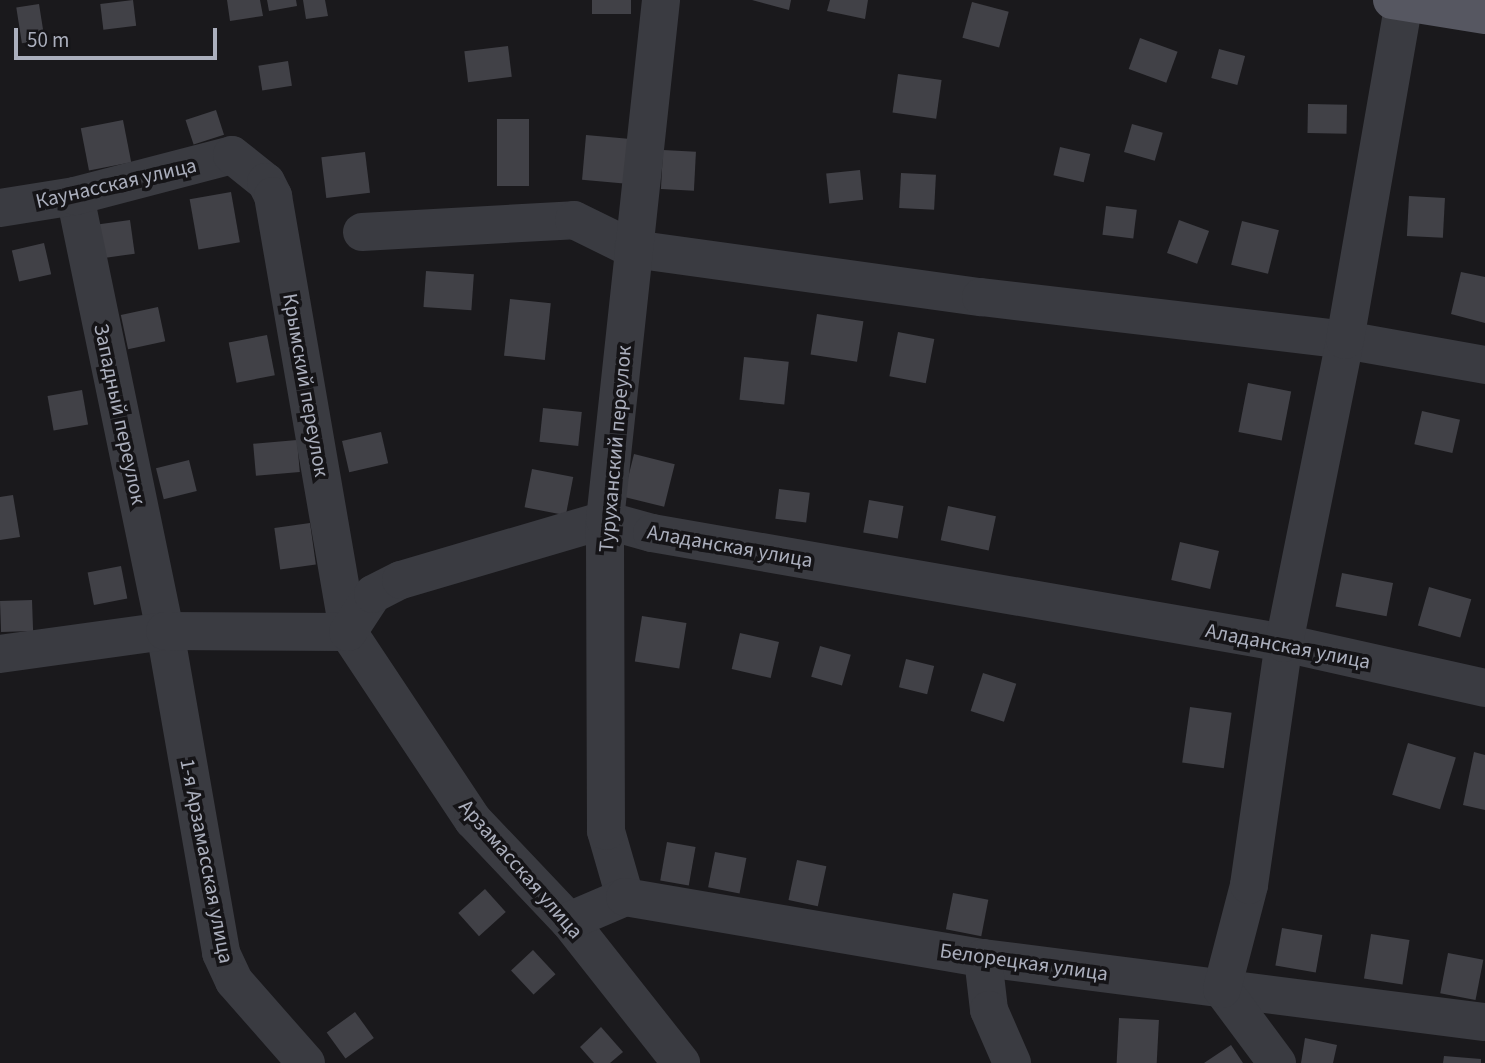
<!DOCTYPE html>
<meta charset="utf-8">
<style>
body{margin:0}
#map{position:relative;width:1485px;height:1063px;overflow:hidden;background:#1a191c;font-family:"Source Sans 3",sans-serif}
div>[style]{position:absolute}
.building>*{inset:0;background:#414147;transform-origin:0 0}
.minor>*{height:38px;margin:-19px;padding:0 19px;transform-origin:19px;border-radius:19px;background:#3a3b41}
.major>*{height:38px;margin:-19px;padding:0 19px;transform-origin:19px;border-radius:19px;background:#565761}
span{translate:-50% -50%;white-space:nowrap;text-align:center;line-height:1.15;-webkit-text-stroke:7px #151417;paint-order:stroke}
.street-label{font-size:21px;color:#abafbd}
.scale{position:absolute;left:14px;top:28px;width:203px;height:32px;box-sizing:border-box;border:4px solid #abafbd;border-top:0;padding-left:9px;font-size:21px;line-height:24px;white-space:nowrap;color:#abafbd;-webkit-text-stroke:5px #151417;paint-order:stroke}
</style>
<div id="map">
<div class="building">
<i style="left:133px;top:0;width:26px;height:33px;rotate:83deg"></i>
<i style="clip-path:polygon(227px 0,260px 0,263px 16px,230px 21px)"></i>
<i style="clip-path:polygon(267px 0,296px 0,297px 6px,269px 11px)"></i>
<i style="clip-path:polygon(303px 0,325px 0,328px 16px,306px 19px)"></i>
<i style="left:592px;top:0;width:39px;height:14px"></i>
<i style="clip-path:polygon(752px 0,791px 0,789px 10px)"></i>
<i style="clip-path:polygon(830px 0,868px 0,865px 19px,827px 11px)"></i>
<i style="left:972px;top:2px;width:38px;height:37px;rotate:15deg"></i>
<i style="left:39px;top:4px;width:36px;height:23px;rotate:81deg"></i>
<i style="left:1140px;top:38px;width:40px;height:33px;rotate:20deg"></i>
<i style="left:508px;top:46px;width:31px;height:44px;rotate:83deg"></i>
<i style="left:1219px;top:49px;width:27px;height:30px;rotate:15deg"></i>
<i style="left:288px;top:61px;width:25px;height:30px;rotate:81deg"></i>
<i style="left:898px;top:74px;width:44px;height:39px;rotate:8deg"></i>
<i style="left:1308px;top:104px;width:39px;height:29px;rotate:1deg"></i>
<i style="left:216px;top:110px;width:26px;height:32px;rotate:72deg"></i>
<i style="left:497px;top:119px;width:32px;height:67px"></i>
<i style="left:123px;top:120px;width:43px;height:43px;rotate:79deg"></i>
<i style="left:1132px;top:124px;width:32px;height:29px;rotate:16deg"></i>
<i style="left:586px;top:135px;width:42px;height:45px;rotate:5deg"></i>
<i style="left:1060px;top:147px;width:31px;height:29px;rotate:13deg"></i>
<i style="left:663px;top:150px;width:33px;height:39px;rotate:3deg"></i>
<i style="left:365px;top:152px;width:41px;height:44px;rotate:83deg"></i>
<i style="left:860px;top:170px;width:30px;height:34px;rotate:84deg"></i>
<i style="left:901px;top:173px;width:35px;height:35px;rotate:3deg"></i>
<i style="left:231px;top:192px;width:51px;height:42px;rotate:80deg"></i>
<i style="left:1409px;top:196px;width:36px;height:40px;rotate:3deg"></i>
<i style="left:1106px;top:206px;width:31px;height:29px;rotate:7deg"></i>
<i style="left:130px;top:220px;width:34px;height:31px;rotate:82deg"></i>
<i style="left:1179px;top:220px;width:32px;height:35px;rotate:20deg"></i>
<i style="left:1242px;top:221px;width:38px;height:45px;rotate:14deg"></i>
<i style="left:44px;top:243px;width:32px;height:33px;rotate:77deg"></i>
<i style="left:426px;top:271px;width:48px;height:36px;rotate:4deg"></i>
<i style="clip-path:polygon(1461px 272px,1485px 277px,1485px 323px,1451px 314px)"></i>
<i style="left:510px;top:299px;width:41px;height:57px;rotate:6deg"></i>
<i style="left:158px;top:307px;width:35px;height:38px;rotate:78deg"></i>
<i style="left:817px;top:314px;width:47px;height:41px;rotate:9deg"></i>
<i style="left:898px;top:332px;width:37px;height:45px;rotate:11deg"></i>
<i style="left:267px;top:335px;width:41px;height:39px;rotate:79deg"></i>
<i style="left:744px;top:357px;width:45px;height:43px;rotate:6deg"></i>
<i style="left:1248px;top:383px;width:44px;height:50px;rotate:11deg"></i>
<i style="left:82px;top:390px;width:35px;height:35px;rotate:80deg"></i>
<i style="left:543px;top:408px;width:39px;height:34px;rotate:6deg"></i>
<i style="left:1422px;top:411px;width:39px;height:34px;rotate:13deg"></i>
<i style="left:381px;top:432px;width:32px;height:40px;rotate:77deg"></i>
<i style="left:297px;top:440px;width:32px;height:44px;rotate:85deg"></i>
<i style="left:634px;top:454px;width:42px;height:44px;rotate:14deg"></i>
<i style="left:189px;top:460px;width:32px;height:34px;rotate:76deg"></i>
<i style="left:532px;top:469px;width:42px;height:39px;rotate:11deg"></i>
<i style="left:779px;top:489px;width:31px;height:30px;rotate:7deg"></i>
<i style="clip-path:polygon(13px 495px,20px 537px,0 540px,0 497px)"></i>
<i style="left:869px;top:500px;width:35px;height:33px;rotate:10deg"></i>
<i style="left:948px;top:506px;width:49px;height:35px;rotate:12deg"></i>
<i style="left:310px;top:523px;width:42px;height:36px;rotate:82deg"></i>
<i style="left:1180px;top:542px;width:40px;height:39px;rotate:13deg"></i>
<i style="left:121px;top:566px;width:33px;height:34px;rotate:79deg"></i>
<i style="left:1342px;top:573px;width:52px;height:34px;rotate:11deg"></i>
<i style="left:1429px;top:587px;width:44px;height:40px;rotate:16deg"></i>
<i style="left:32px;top:600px;width:31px;height:32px;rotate:88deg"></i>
<i style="left:642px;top:616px;width:45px;height:46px;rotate:9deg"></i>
<i style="left:740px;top:633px;width:40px;height:37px;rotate:13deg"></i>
<i style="left:820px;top:646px;width:32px;height:32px;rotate:16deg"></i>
<i style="left:906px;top:659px;width:29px;height:29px;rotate:14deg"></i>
<i style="left:983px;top:673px;width:35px;height:40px;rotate:18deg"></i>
<i style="left:1190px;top:707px;width:42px;height:56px;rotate:8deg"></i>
<i style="left:1408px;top:743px;width:50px;height:54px;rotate:17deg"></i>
<i style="clip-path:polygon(1474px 752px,1485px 755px,1485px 810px,1463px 805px)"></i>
<i style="left:667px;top:842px;width:29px;height:39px;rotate:10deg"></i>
<i style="left:715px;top:852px;width:32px;height:36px;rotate:11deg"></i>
<i style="left:797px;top:860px;width:30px;height:41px;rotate:12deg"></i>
<i style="left:485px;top:889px;width:31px;height:36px;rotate:48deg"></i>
<i style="left:953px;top:893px;width:36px;height:37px;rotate:11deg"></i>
<i style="left:1282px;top:928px;width:41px;height:38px;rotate:10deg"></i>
<i style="left:1371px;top:934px;width:39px;height:45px;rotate:9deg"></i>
<i style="left:533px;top:950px;width:33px;height:30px;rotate:47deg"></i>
<i style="left:1448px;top:953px;width:36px;height:41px;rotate:11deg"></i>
<i style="left:355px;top:1012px;width:32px;height:35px;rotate:54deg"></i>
<i style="left:1119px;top:1018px;width:40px;height:45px;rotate:3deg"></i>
<i style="clip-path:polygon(601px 1027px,623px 1052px,610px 1063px,594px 1063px,580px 1047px)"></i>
<i style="clip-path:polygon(1305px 1038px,1337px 1045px,1333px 1063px,1301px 1063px)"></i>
<i style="clip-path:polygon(1231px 1045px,1243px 1063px,1204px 1063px)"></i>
<i style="clip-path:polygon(1444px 1056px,1481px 1059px,1481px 1063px,1443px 1063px)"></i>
</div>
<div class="minor">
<i style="left:75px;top:196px;width:444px;rotate:78.3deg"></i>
<i style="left:165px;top:631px;width:327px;rotate:80.1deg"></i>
<i style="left:221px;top:953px;width:31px;rotate:65deg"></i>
<i style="left:234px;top:981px;width:109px;rotate:48.7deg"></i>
<i style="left:0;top:208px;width:76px;rotate:-9.1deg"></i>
<i style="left:75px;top:196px;width:162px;rotate:-14.6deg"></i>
<i style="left:232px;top:155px;width:43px;rotate:38.5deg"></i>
<i style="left:266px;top:182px;width:16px;rotate:63deg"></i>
<i style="left:273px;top:196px;width:442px;rotate:80.2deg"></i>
<i style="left:348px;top:632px;width:226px;rotate:56.4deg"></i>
<i style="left:473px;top:820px;width:139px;rotate:46.5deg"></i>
<i style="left:569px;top:921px;width:181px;rotate:51.7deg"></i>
<i style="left:362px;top:232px;width:212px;rotate:-3.2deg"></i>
<i style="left:574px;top:220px;width:66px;rotate:26.2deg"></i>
<i style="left:633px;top:249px;width:351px;rotate:7.9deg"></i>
<i style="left:981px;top:297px;width:367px;rotate:6.7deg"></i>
<i style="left:1345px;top:340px;width:142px;rotate:10.1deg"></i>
<i style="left:0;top:654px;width:167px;rotate:-7.9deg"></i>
<i style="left:165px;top:631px;width:183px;rotate:0.3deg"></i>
<i style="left:348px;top:632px;width:45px;rotate:-56.7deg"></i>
<i style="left:373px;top:594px;width:31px;rotate:-27deg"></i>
<i style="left:401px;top:580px;width:213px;rotate:-16.4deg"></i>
<i style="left:605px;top:520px;width:49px;rotate:15.5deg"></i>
<i style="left:652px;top:533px;width:642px;rotate:9.87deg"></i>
<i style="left:1284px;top:643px;width:206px;rotate:12.6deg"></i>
<i style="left:625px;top:897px;width:69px;rotate:-106.1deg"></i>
<i style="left:606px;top:831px;width:311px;rotate:-90.2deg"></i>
<i style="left:605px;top:520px;width:523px;rotate:-83.85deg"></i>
<i style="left:569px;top:921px;width:61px;rotate:-23.2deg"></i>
<i style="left:625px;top:897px;width:363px;rotate:9.7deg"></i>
<i style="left:983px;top:958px;width:506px;rotate:7.27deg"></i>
<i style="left:983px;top:958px;width:52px;rotate:83.4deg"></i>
<i style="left:989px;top:1010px;width:58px;rotate:66.5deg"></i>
<i style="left:1277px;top:1063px;width:92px;rotate:-126.6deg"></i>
<i style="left:1222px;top:989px;width:107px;rotate:-75.4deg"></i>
<i style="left:1249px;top:885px;width:245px;rotate:-81.8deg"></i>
<i style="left:1284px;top:643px;width:309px;rotate:-78.6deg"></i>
<i style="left:1345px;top:340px;width:343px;rotate:-80.1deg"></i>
</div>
<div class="major">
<i style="left:1392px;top:0;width:94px;rotate:9.2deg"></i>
</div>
<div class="street-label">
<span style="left:116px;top:183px;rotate:-13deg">Каунасская улица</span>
<span style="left:306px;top:385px;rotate:80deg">Крымский переулок</span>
<span style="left:120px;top:414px;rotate:78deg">Западный переулок</span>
<span style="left:615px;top:449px;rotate:-85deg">Туруханский переулок</span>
<span style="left:730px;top:546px;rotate:10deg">Аладанская улица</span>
<span style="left:1288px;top:646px;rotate:11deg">Аладанская улица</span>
<span style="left:207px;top:861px;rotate:79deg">1-я Арзамасская улица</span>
<span style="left:521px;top:869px;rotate:49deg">Арзамасская улица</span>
<span style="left:1024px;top:962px;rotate:8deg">Белорецкая улица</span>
</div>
<div class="scale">50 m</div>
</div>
